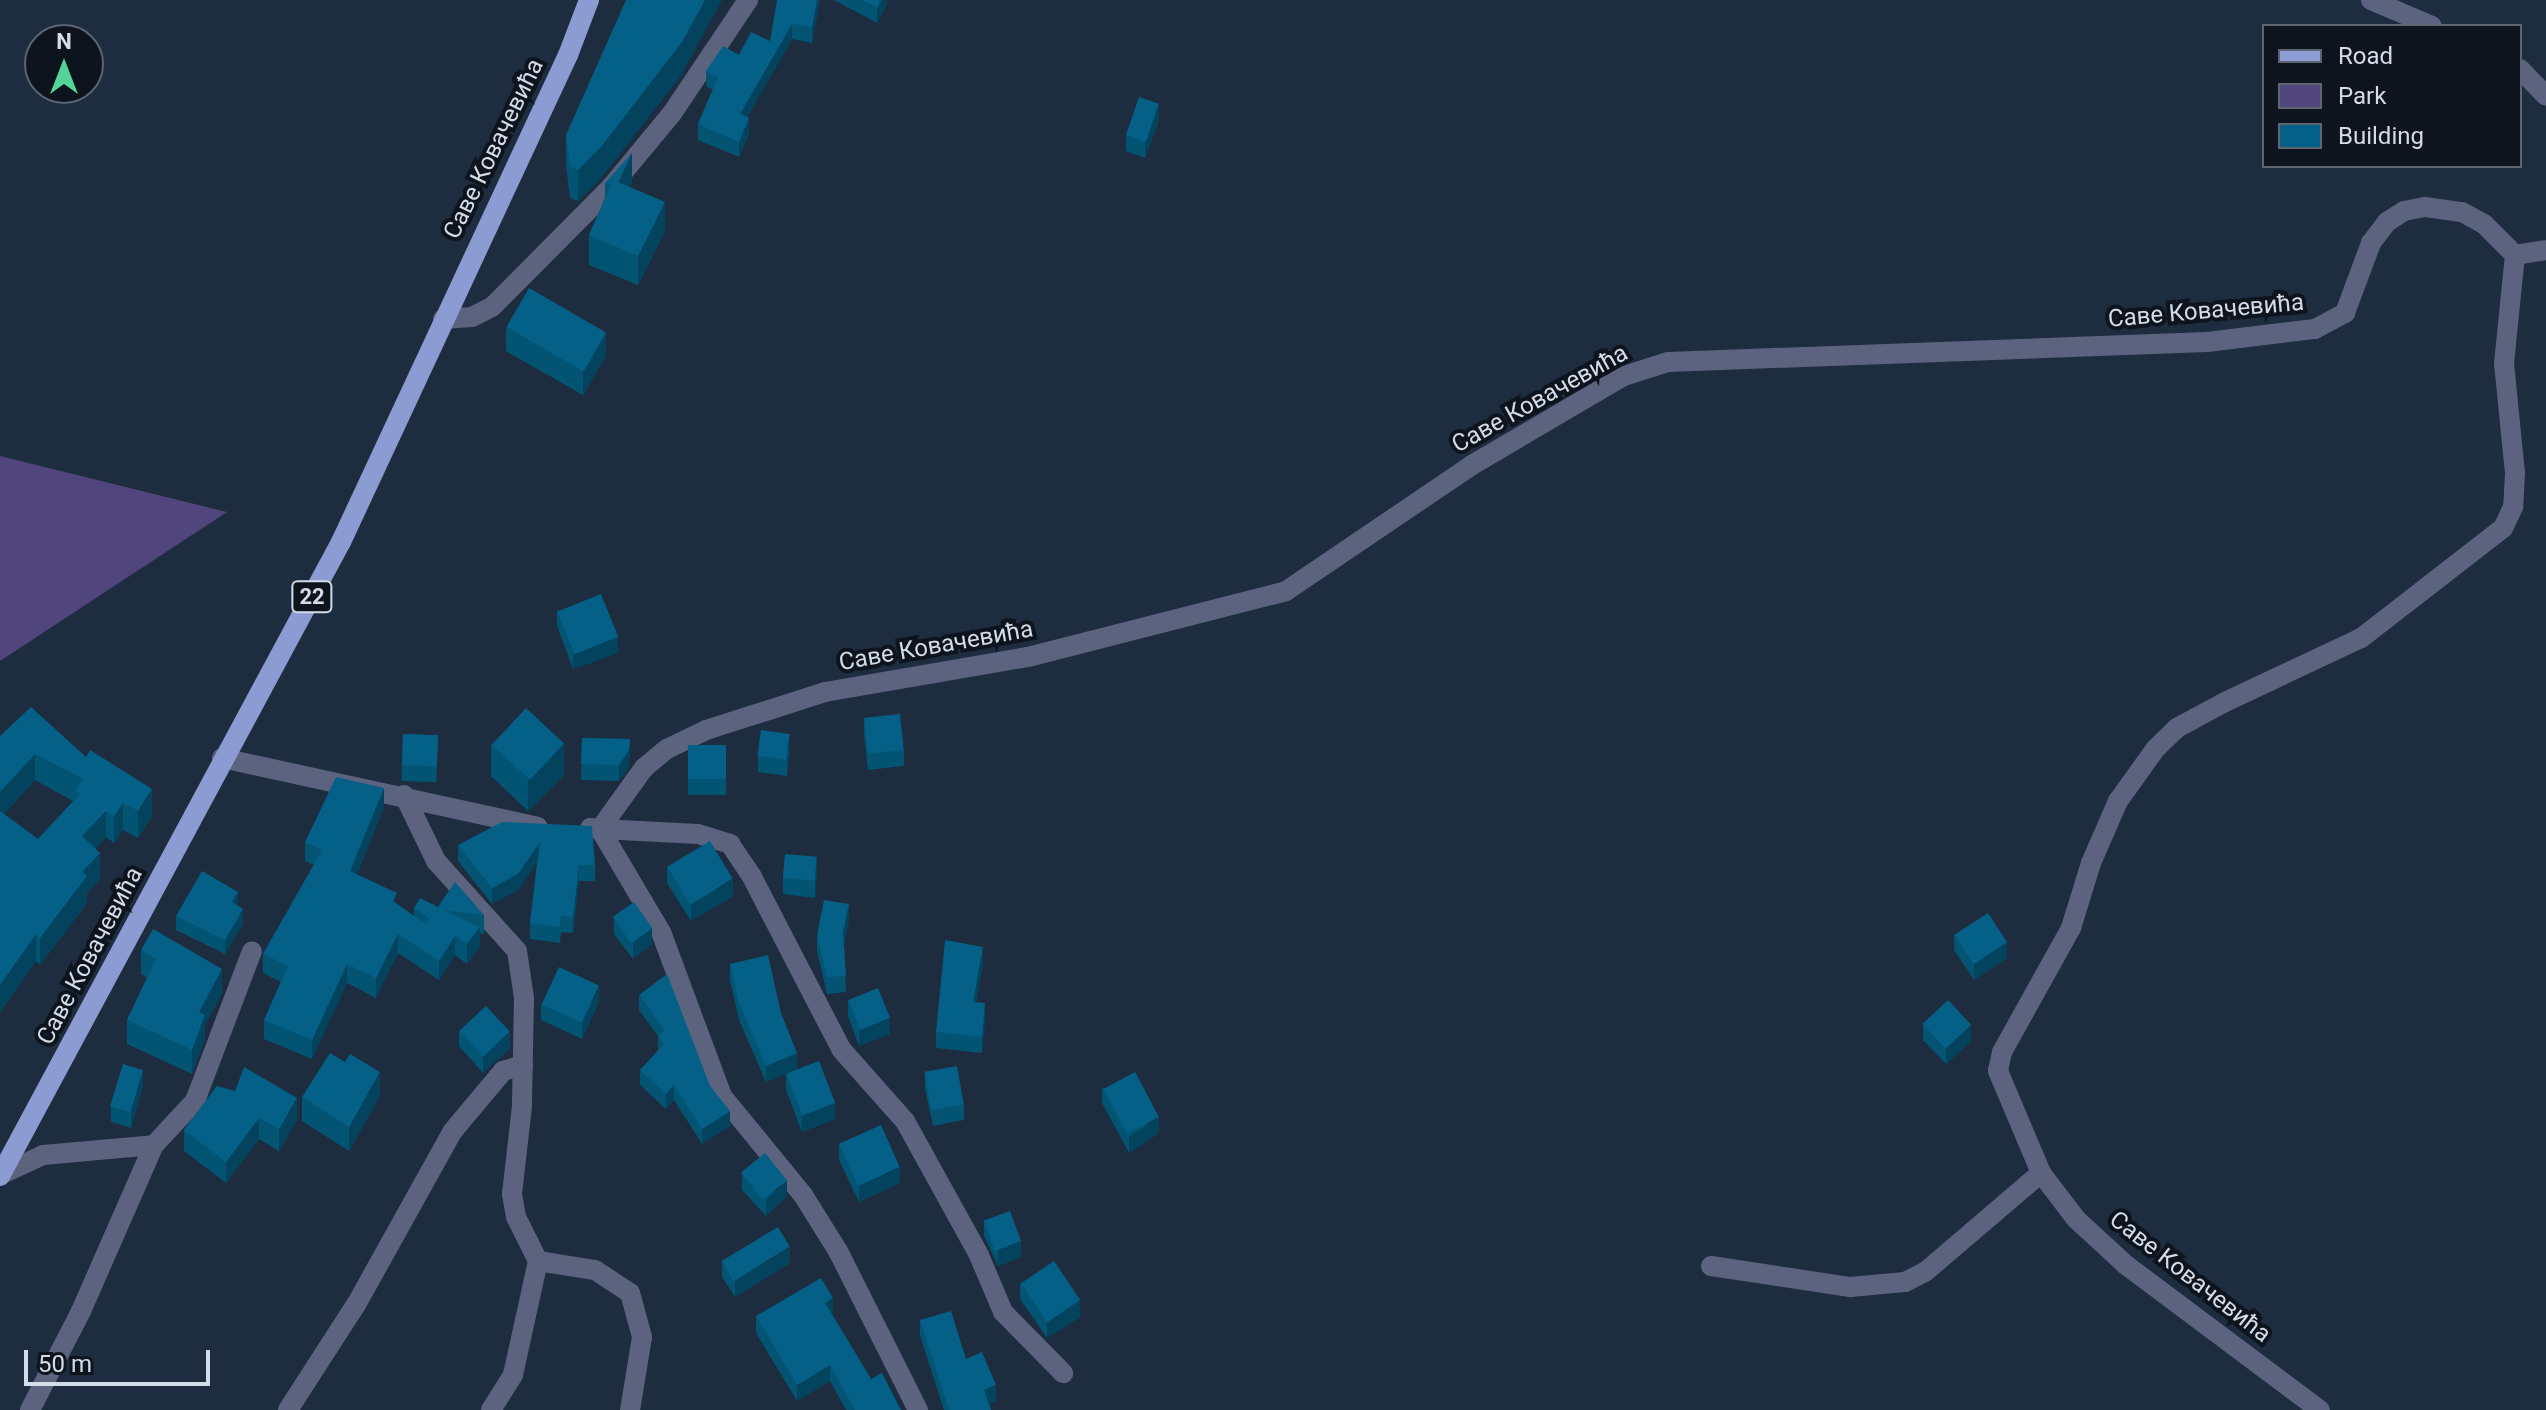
<!DOCTYPE html>
<meta charset="utf-8">
<style>
body{margin:0}
#map{position:relative;width:2546px;height:1410px;overflow:hidden;background:#1d2c3f;font-family:Roboto,sans-serif}
div>[style]{position:absolute}
.green>*{inset:0;background:#51457d}
.street>*{height:20px;margin:-10px;padding:0 10px;transform-origin:10px;border-radius:10px;background:#5c637e}
.primary>*{height:20px;margin:-10px;padding:0 10px;transform-origin:10px;border-radius:10px;background:#8c9bd1}
.wall>*{inset:0;background:#035373;transform-origin:0 0}
.shaded-wall>*{inset:0;background:#03435e}
.building>*{inset:0;background:#046086;transform-origin:0 0}
span{translate:-50% -50%;white-space:nowrap;text-align:center;line-height:1.15;-webkit-text-stroke:8px #0d141d;paint-order:stroke}
.shield-label span{padding:2px 6px;background:#0d141d;border:2px solid;border-radius:6px;-webkit-text-stroke-width:0}
.shield-label{font-size:22px;color:#d3dce9;font-weight:700}
.street-label{font-size:24px;color:#d3dce9}
.legend{position:absolute;left:2262px;top:24px;width:260px;height:144px;box-sizing:border-box;background:#0d141d;border:2px solid #5c646f;margin:0;padding:10px 14px;list-style:none;font-size:24px;color:#d3dce9}
.legend li{display:flex;align-items:center;gap:16px;height:40px}
.legend b{width:40px;border:2px solid #5c646f}
.north{position:absolute;left:24px;top:24px;width:80px;height:80px;box-sizing:border-box;background:#0d141d;border:2px solid #5c646f;border-radius:50%;rotate:0deg;font-size:22px;font-weight:700;line-height:32px;text-align:center;color:#d3dce9}
.north::after{content:'';display:block;margin:auto;width:28px;height:36px;background:#53d396;clip-path:polygon(50% 0,100% 100%,50% 72%,0 100%)}
.scale{position:absolute;left:24px;top:1350px;width:186px;height:36px;box-sizing:border-box;border:4px solid #d3dce9;border-top:0;padding-left:10px;font-size:24px;line-height:28px;white-space:nowrap;color:#d3dce9;-webkit-text-stroke:6px #0d141d;paint-order:stroke}
</style>
<div id="map">
<div class="green">
<i style="clip-path:polygon(0 456px,227px 512px,0 661px)"></i>
</div>
<div class="street">
<i style="left:2371px;top:0;width:66px;rotate:23.1deg"></i>
<i style="left:2520px;top:69px;width:37px;rotate:46deg"></i>
<i style="left:2515px;top:255px;width:31px;rotate:-9deg"></i>
<i style="left:443px;top:319px;width:29px;rotate:-4deg"></i>
<i style="left:472px;top:317px;width:22px;rotate:-27deg"></i>
<i style="left:492px;top:307px;width:169px;rotate:-45.2deg"></i>
<i style="left:611px;top:187px;width:97px;rotate:-50.4deg"></i>
<i style="left:673px;top:112px;width:135px;rotate:-56.2deg"></i>
<i style="left:222px;top:758px;width:323px;rotate:12.3deg"></i>
<i style="left:404px;top:795px;width:73px;rotate:64.1deg"></i>
<i style="left:436px;top:861px;width:121px;rotate:48deg"></i>
<i style="left:517px;top:951px;width:48px;rotate:81.5deg"></i>
<i style="left:524px;top:998px;width:108px;rotate:91.1deg"></i>
<i style="left:522px;top:1106px;width:89px;rotate:96.5deg"></i>
<i style="left:512px;top:1194px;width:23px;rotate:80deg"></i>
<i style="left:516px;top:1217px;width:49px;rotate:63.4deg"></i>
<i style="left:538px;top:1261px;width:117px;rotate:102.4deg"></i>
<i style="left:513px;top:1375px;width:41px;rotate:122.2deg"></i>
<i style="left:590px;top:828px;width:10px;rotate:6deg"></i>
<i style="left:600px;top:829px;width:120px;rotate:59.4deg"></i>
<i style="left:661px;top:932px;width:175px;rotate:69.6deg"></i>
<i style="left:722px;top:1096px;width:128px;rotate:50.7deg"></i>
<i style="left:803px;top:1195px;width:66px;rotate:58deg"></i>
<i style="left:838px;top:1251px;width:178px;rotate:63.3deg"></i>
<i style="left:600px;top:829px;width:75px;rotate:-54.2deg"></i>
<i style="left:644px;top:768px;width:30px;rotate:-40deg"></i>
<i style="left:667px;top:749px;width:43px;rotate:-26deg"></i>
<i style="left:706px;top:730px;width:125px;rotate:-17.7deg"></i>
<i style="left:825px;top:692px;width:206px;rotate:-9.8deg"></i>
<i style="left:1028px;top:657px;width:266px;rotate:-14.3deg"></i>
<i style="left:1286px;top:591px;width:225px;rotate:-34.1deg"></i>
<i style="left:1472px;top:465px;width:176px;rotate:-30.4deg"></i>
<i style="left:1624px;top:376px;width:46px;rotate:-17.7deg"></i>
<i style="left:1668px;top:362px;width:539px;rotate:-2.13deg"></i>
<i style="left:2207px;top:342px;width:109px;rotate:-6.9deg"></i>
<i style="left:2315px;top:329px;width:34px;rotate:-28deg"></i>
<i style="left:2345px;top:313px;width:75px;rotate:-69.6deg"></i>
<i style="left:2371px;top:243px;width:26px;rotate:-53deg"></i>
<i style="left:2387px;top:222px;width:20px;rotate:-33deg"></i>
<i style="left:2404px;top:211px;width:21px;rotate:-11deg"></i>
<i style="left:2425px;top:207px;width:37px;rotate:8deg"></i>
<i style="left:2462px;top:212px;width:25px;rotate:29deg"></i>
<i style="left:2484px;top:224px;width:44px;rotate:45deg"></i>
<i style="left:2515px;top:255px;width:109px;rotate:95.8deg"></i>
<i style="left:2504px;top:363px;width:111px;rotate:84.3deg"></i>
<i style="left:2515px;top:473px;width:34px;rotate:93deg"></i>
<i style="left:2513px;top:507px;width:23px;rotate:115deg"></i>
<i style="left:2503px;top:528px;width:180px;rotate:142.2deg"></i>
<i style="left:2361px;top:638px;width:150px;rotate:154.8deg"></i>
<i style="left:2225px;top:702px;width:55px;rotate:151.6deg"></i>
<i style="left:2177px;top:728px;width:29px;rotate:136deg"></i>
<i style="left:2156px;top:748px;width:65px;rotate:125.6deg"></i>
<i style="left:2118px;top:801px;width:68px;rotate:113.5deg"></i>
<i style="left:2091px;top:863px;width:68px;rotate:107.1deg"></i>
<i style="left:2071px;top:928px;width:142px;rotate:119.1deg"></i>
<i style="left:2002px;top:1052px;width:19px;rotate:102deg"></i>
<i style="left:1998px;top:1071px;width:111px;rotate:67.1deg"></i>
<i style="left:2041px;top:1173px;width:58px;rotate:52.7deg"></i>
<i style="left:2076px;top:1219px;width:68px;rotate:42.6deg"></i>
<i style="left:2126px;top:1265px;width:242px;rotate:36.8deg"></i>
<i style="left:600px;top:829px;width:98px;rotate:2.9deg"></i>
<i style="left:698px;top:834px;width:34px;rotate:17deg"></i>
<i style="left:730px;top:844px;width:40px;rotate:56deg"></i>
<i style="left:752px;top:877px;width:194px;rotate:62.6deg"></i>
<i style="left:841px;top:1049px;width:96px;rotate:48.4deg"></i>
<i style="left:905px;top:1121px;width:151px;rotate:61.1deg"></i>
<i style="left:978px;top:1253px;width:64px;rotate:67deg"></i>
<i style="left:1003px;top:1312px;width:86px;rotate:45.5deg"></i>
<i style="left:0;top:1175px;width:47px;rotate:-24.9deg"></i>
<i style="left:43px;top:1155px;width:111px;rotate:-5.1deg"></i>
<i style="left:538px;top:1261px;width:58px;rotate:9deg"></i>
<i style="left:595px;top:1270px;width:42px;rotate:33.3deg"></i>
<i style="left:630px;top:1293px;width:46px;rotate:74.7deg"></i>
<i style="left:642px;top:1337px;width:74px;rotate:99.3deg"></i>
<i style="left:1711px;top:1266px;width:141px;rotate:8.6deg"></i>
<i style="left:1850px;top:1287px;width:55px;rotate:-5.2deg"></i>
<i style="left:1905px;top:1282px;width:22px;rotate:-27deg"></i>
<i style="left:1925px;top:1272px;width:153px;rotate:-40.5deg"></i>
<i style="left:30px;top:1410px;width:111px;rotate:-62.7deg"></i>
<i style="left:81px;top:1311px;width:181px;rotate:-66.3deg"></i>
<i style="left:154px;top:1145px;width:60px;rotate:-47deg"></i>
<i style="left:195px;top:1101px;width:160px;rotate:-69.2deg"></i>
<i style="left:288px;top:1410px;width:127px;rotate:-57.2deg"></i>
<i style="left:357px;top:1303px;width:196px;rotate:-60.9deg"></i>
<i style="left:452px;top:1132px;width:80px;rotate:-50.1deg"></i>
<i style="left:503px;top:1071px;width:21px;rotate:-17deg"></i>
</div>
<div class="primary">
<i style="left:0;top:1176px;width:720px;rotate:-61.73deg"></i>
<i style="left:341px;top:542px;width:537px;rotate:-65.01deg"></i>
<i style="left:568px;top:55px;width:59px;rotate:-69.1deg"></i>
</div>
<div class="wall">
<i style="clip-path:polygon(820px 0,812px 43px,792px 39px,747px 117px,749px 134px,739px 157px,698px 140px,698px 124px,713px 90px,706px 86px,706px 71px,770px 41px)"></i>
<i style="clip-path:polygon(834px 0,887px 0,887px 4px,877px 23px)"></i>
<i style="clip-path:polygon(682px 74px,601px 178px,578px 201px,570px 198px,566px 166px,566px 135px)"></i>
<i style="clip-path:polygon(1159px 120px,1145px 158px,1126px 151px,1126px 135px)"></i>
<i style="clip-path:polygon(632px 182px,630px 187px,665px 231px,638px 285px,589px 265px,589px 235px,605px 198px,605px 183px)"></i>
<i style="clip-path:polygon(506px 327px,606px 356px,583px 395px,506px 351px)"></i>
<i style="clip-path:polygon(557px 610px,618px 653px,573px 669px,557px 626px)"></i>
<i style="clip-path:polygon(864px 718px,904px 750px,904px 766px,868px 770px,864px 734px)"></i>
<i style="left:403px;top:734px;width:35px;height:47px;rotate:2deg"></i>
<i style="clip-path:polygon(evenodd,0 736px,86px 757px,152px 816px,138px 838px,123px 830px,114px 843px,106px 837px,96px 848px,100px 879px,87px 893px,87px 903px,40px 965px,36px 961px,0 1012px,0 736px,35px 780px,73px 801px,38px 839px,4px 814px,35px 780px)"></i>
<i style="clip-path:polygon(582px 738px,630px 739px,629px 766px,619px 781px,581px 780px)"></i>
<i style="clip-path:polygon(491px 744px,564px 775px,528px 811px,491px 776px)"></i>
<i style="left:726px;top:745px;width:50px;height:38px;rotate:90deg"></i>
<i style="clip-path:polygon(790px 750px,787px 776px,758px 772px,758px 756px)"></i>
<i style="clip-path:polygon(384px 807px,357px 874px,414px 916px,414px 908px,438px 907px,484px 915px,484px 934px,480px 933px,480px 946px,467px 964px,455px 955px,439px 980px,398px 953px,376px 998px,347px 983px,312px 1059px,264px 1039px,264px 1020px,281px 982px,263px 973px,263px 954px,314px 865px,305px 861px,305px 842px)"></i>
<i style="clip-path:polygon(458px 845px,595px 865px,595px 881px,579px 881px,573px 933px,561px 932px,560px 943px,530px 939px,530px 923px,537px 862px,518px 890px,492px 904px,458px 861px)"></i>
<i style="clip-path:polygon(667px 867px,733px 896px,691px 921px,667px 883px)"></i>
<i style="clip-path:polygon(817px 873px,815px 898px,783px 894px,783px 878px)"></i>
<i style="clip-path:polygon(238px 906px,243px 924px,225px 954px,176px 930px,176px 916px)"></i>
<i style="clip-path:polygon(614px 918px,652px 944px,633px 959px,614px 934px)"></i>
<i style="clip-path:polygon(849px 920px,844px 944px,846px 992px,827px 994px,817px 951px,817px 935px)"></i>
<i style="clip-path:polygon(1954px 934px,2007px 958px,1974px 980px,1954px 950px)"></i>
<i style="clip-path:polygon(141px 950px,222px 993px,205px 1025px,205px 1039px,192px 1074px,127px 1044px,127px 1020px,147px 978px,141px 974px)"></i>
<i style="clip-path:polygon(730px 964px,797px 1069px,766px 1082px,739px 1020px,730px 980px)"></i>
<i style="clip-path:polygon(983px 964px,976px 1002px,985px 1020px,982px 1053px,936px 1048px,936px 1032px)"></i>
<i style="clip-path:polygon(639px 995px,710px 1086px,730px 1126px,702px 1144px,674px 1100px,666px 1109px,640px 1085px,640px 1070px,658px 1051px,658px 1036px,639px 1010px)"></i>
<i style="clip-path:polygon(848px 1000px,890px 1034px,859px 1046px,848px 1016px)"></i>
<i style="clip-path:polygon(599px 1002px,582px 1039px,541px 1020px,541px 1004px)"></i>
<i style="clip-path:polygon(1923px 1024px,1971px 1041px,1946px 1064px,1923px 1040px)"></i>
<i style="clip-path:polygon(459px 1030px,510px 1048px,483px 1073px,459px 1046px)"></i>
<i style="clip-path:polygon(925px 1073px,964px 1104px,964px 1120px,933px 1126px,925px 1089px)"></i>
<i style="clip-path:polygon(786px 1074px,835px 1119px,802px 1132px,786px 1090px)"></i>
<i style="clip-path:polygon(143px 1086px,131px 1128px,111px 1122px,111px 1106px)"></i>
<i style="clip-path:polygon(217px 1086px,297px 1120px,279px 1151px,259px 1139px,226px 1183px,184px 1151px,184px 1130px)"></i>
<i style="clip-path:polygon(1102px 1087px,1159px 1133px,1129px 1153px,1102px 1103px)"></i>
<i style="clip-path:polygon(380px 1096px,349px 1151px,302px 1121px,302px 1097px)"></i>
<i style="clip-path:polygon(839px 1144px,900px 1183px,859px 1202px,839px 1160px)"></i>
<i style="clip-path:polygon(742px 1174px,787px 1196px,766px 1216px,742px 1190px)"></i>
<i style="clip-path:polygon(984px 1220px,1021px 1257px,998px 1266px,984px 1236px)"></i>
<i style="clip-path:polygon(722px 1261px,790px 1263px,735px 1297px,722px 1277px)"></i>
<i style="clip-path:polygon(1020px 1283px,1080px 1317px,1047px 1338px,1020px 1299px)"></i>
<i style="clip-path:polygon(832px 1314px,871px 1379px,901px 1410px,846px 1410px,830px 1381px,797px 1401px,756px 1333px,756px 1316px)"></i>
<i style="clip-path:polygon(920px 1320px,966px 1359px,996px 1401px,989px 1404px,991px 1410px,944px 1410px,920px 1336px)"></i>
</div>
<div class="shaded-wall">
<i style="clip-path:polygon(705px 0,722px 0,682px 74px,601px 178px,578px 201px,578px 170px)"></i>
<i style="clip-path:polygon(817px 0,820px 0,812px 43px,812px 27px)"></i>
<i style="clip-path:polygon(881px 0,887px 0,887px 4px,877px 23px,877px 8px)"></i>
<i style="clip-path:polygon(792px 24px,792px 39px,740px 130px,740px 114px)"></i>
<i style="clip-path:polygon(1159px 104px,1159px 120px,1145px 158px,1145px 142px)"></i>
<i style="clip-path:polygon(749px 118px,749px 134px,739px 157px,739px 142px)"></i>
<i style="clip-path:polygon(632px 153px,632px 182px,618px 212px,618px 182px)"></i>
<i style="clip-path:polygon(665px 202px,665px 231px,638px 285px,638px 256px)"></i>
<i style="clip-path:polygon(606px 332px,606px 356px,583px 395px,583px 371px)"></i>
<i style="clip-path:polygon(618px 637px,618px 653px,573px 669px,573px 653px)"></i>
<i style="clip-path:polygon(790px 734px,790px 750px,787px 776px,787px 760px)"></i>
<i style="clip-path:polygon(564px 743px,564px 775px,528px 811px,528px 780px)"></i>
<i style="clip-path:polygon(629px 750px,629px 766px,619px 781px,619px 765px)"></i>
<i style="clip-path:polygon(35px 754px,35px 780px,0 819px,0 792px)"></i>
<i style="clip-path:polygon(384px 788px,384px 807px,350px 890px,350px 871px)"></i>
<i style="clip-path:polygon(152px 789px,152px 816px,138px 838px,138px 811px)"></i>
<i style="clip-path:polygon(123px 803px,123px 830px,114px 843px,114px 816px)"></i>
<i style="clip-path:polygon(106px 811px,106px 837px,82px 863px,82px 836px)"></i>
<i style="clip-path:polygon(540px 842px,540px 858px,518px 890px,492px 904px,492px 888px)"></i>
<i style="clip-path:polygon(100px 853px,100px 879px,87px 893px,87px 903px,40px 965px,40px 938px,82px 872px)"></i>
<i style="clip-path:polygon(817px 857px,817px 873px,815px 898px,815px 881px)"></i>
<i style="clip-path:polygon(579px 865px,579px 881px,573px 933px,573px 917px)"></i>
<i style="clip-path:polygon(733px 879px,733px 896px,691px 921px,691px 905px)"></i>
<i style="clip-path:polygon(238px 892px,238px 906px,232px 902px)"></i>
<i style="clip-path:polygon(849px 904px,849px 920px,843px 948px,843px 932px)"></i>
<i style="clip-path:polygon(243px 909px,243px 924px,225px 954px,225px 940px)"></i>
<i style="clip-path:polygon(480px 927px,480px 946px,467px 964px,467px 944px)"></i>
<i style="clip-path:polygon(652px 928px,652px 944px,633px 959px,633px 942px)"></i>
<i style="clip-path:polygon(36px 934px,36px 961px,0 1012px,0 985px)"></i>
<i style="clip-path:polygon(398px 934px,398px 953px,376px 998px,376px 978px)"></i>
<i style="clip-path:polygon(455px 936px,455px 955px,439px 980px,439px 961px)"></i>
<i style="clip-path:polygon(2007px 942px,2007px 958px,1974px 980px,1974px 964px)"></i>
<i style="clip-path:polygon(983px 947px,983px 964px,973px 1018px,973px 1002px)"></i>
<i style="clip-path:polygon(347px 964px,347px 983px,312px 1059px,312px 1040px)"></i>
<i style="clip-path:polygon(222px 969px,222px 993px,205px 1025px,205px 1039px,192px 1074px,192px 1050px,199px 1012px)"></i>
<i style="clip-path:polygon(599px 986px,599px 1002px,582px 1039px,582px 1023px)"></i>
<i style="clip-path:polygon(985px 1003px,985px 1020px,982px 1053px,982px 1037px)"></i>
<i style="clip-path:polygon(890px 1018px,890px 1034px,859px 1046px,859px 1030px)"></i>
<i style="clip-path:polygon(1971px 1025px,1971px 1041px,1946px 1064px,1946px 1048px)"></i>
<i style="clip-path:polygon(510px 1032px,510px 1048px,483px 1073px,483px 1056px)"></i>
<i style="clip-path:polygon(797px 1053px,797px 1069px,766px 1082px,766px 1066px)"></i>
<i style="clip-path:polygon(143px 1070px,143px 1086px,131px 1128px,131px 1112px)"></i>
<i style="clip-path:polygon(380px 1072px,380px 1096px,349px 1151px,349px 1127px)"></i>
<i style="clip-path:polygon(674px 1085px,674px 1100px,666px 1109px,666px 1094px)"></i>
<i style="clip-path:polygon(297px 1098px,297px 1120px,279px 1151px,279px 1129px)"></i>
<i style="clip-path:polygon(835px 1103px,835px 1119px,802px 1132px,802px 1115px)"></i>
<i style="clip-path:polygon(730px 1111px,730px 1126px,702px 1144px,702px 1129px)"></i>
<i style="clip-path:polygon(1159px 1117px,1159px 1133px,1129px 1153px,1129px 1137px)"></i>
<i style="clip-path:polygon(259px 1118px,259px 1139px,226px 1183px,226px 1162px)"></i>
<i style="clip-path:polygon(900px 1167px,900px 1183px,859px 1202px,859px 1186px)"></i>
<i style="clip-path:polygon(787px 1180px,787px 1196px,766px 1216px,766px 1200px)"></i>
<i style="clip-path:polygon(1021px 1241px,1021px 1257px,998px 1266px,998px 1250px)"></i>
<i style="clip-path:polygon(790px 1247px,790px 1263px,735px 1297px,735px 1281px)"></i>
<i style="clip-path:polygon(833px 1298px,833px 1314px,825px 1319px,825px 1303px)"></i>
<i style="clip-path:polygon(1080px 1300px,1080px 1317px,1047px 1338px,1047px 1322px)"></i>
<i style="clip-path:polygon(830px 1365px,830px 1381px,797px 1401px,797px 1385px)"></i>
<i style="clip-path:polygon(996px 1385px,996px 1401px,984px 1407px,984px 1390px)"></i>
</div>
<div class="building">
<i style="clip-path:polygon(626px 0,705px 0,682px 42px,601px 147px,578px 170px,570px 166px,566px 135px)"></i>
<i style="clip-path:polygon(777px 0,817px 0,812px 27px,792px 24px,740px 114px,749px 118px,739px 142px,698px 124px,718px 77px,706px 71px,723px 46px,739px 55px,751px 32px,770px 41px)"></i>
<i style="clip-path:polygon(863px 0,881px 0,877px 8px)"></i>
<i style="left:1139px;top:97px;width:21px;height:40px;rotate:19deg"></i>
<i style="clip-path:polygon(632px 153px,618px 182px,665px 202px,638px 256px,589px 235px,611px 185px,605px 183px)"></i>
<i style="left:529px;top:288px;width:89px;height:45px;rotate:30deg"></i>
<i style="left:601px;top:594px;width:46px;height:47px;rotate:68deg"></i>
<i style="clip-path:polygon(31px 707px,86px 757px,90px 750px,152px 789px,138px 811px,123px 803px,114px 816px,106px 811px,82px 836px,100px 853px,82px 872px,87px 876px,40px 938px,36px 934px,0 985px,0 811px,38px 839px,80px 794px,75px 791px,83px 779px,35px 754px,0 792px,0 736px)"></i>
<i style="left:526px;top:708px;width:52px;height:50px;rotate:43deg"></i>
<i style="left:900px;top:714px;width:36px;height:36px;rotate:84deg"></i>
<i style="left:761px;top:730px;width:29px;height:26px;rotate:8deg"></i>
<i style="left:403px;top:734px;width:35px;height:31px;rotate:2deg"></i>
<i style="clip-path:polygon(582px 738px,630px 739px,629px 750px,619px 765px,581px 764px)"></i>
<i style="left:726px;top:745px;width:34px;height:38px;rotate:90deg"></i>
<i style="clip-path:polygon(336px 777px,384px 788px,350px 871px,397px 893px,393px 902px,426px 924px,430px 919px,414px 908px,420px 898px,438px 907px,455px 882px,484px 915px,444px 910px,480px 927px,467px 944px,455px 936px,439px 961px,398px 934px,376px 978px,347px 964px,312px 1040px,264px 1020px,288px 966px,263px 954px,322px 850px,305px 842px)"></i>
<i style="clip-path:polygon(502px 822px,592px 826px,595px 865px,579px 865px,573px 917px,561px 915px,560px 927px,530px 923px,540px 842px,518px 874px,492px 888px,458px 845px)"></i>
<i style="left:710px;top:841px;width:44px;height:50px;rotate:59deg"></i>
<i style="left:785px;top:854px;width:32px;height:24px;rotate:5deg"></i>
<i style="clip-path:polygon(202px 871px,238px 892px,232px 902px,243px 909px,225px 940px,176px 916px)"></i>
<i style="clip-path:polygon(824px 900px,849px 904px,843px 932px,846px 976px,827px 977px,817px 935px)"></i>
<i style="left:634px;top:902px;width:32px;height:26px;rotate:55deg"></i>
<i style="left:1988px;top:913px;width:35px;height:40px;rotate:57deg"></i>
<i style="clip-path:polygon(153px 929px,222px 969px,199px 1012px,205px 1015px,192px 1050px,127px 1020px,156px 959px,141px 950px)"></i>
<i style="clip-path:polygon(945px 940px,983px 947px,973px 1002px,985px 1003px,982px 1037px,936px 1032px)"></i>
<i style="clip-path:polygon(768px 955px,781px 1013px,797px 1053px,766px 1066px,739px 1003px,730px 964px)"></i>
<i style="left:559px;top:967px;width:44px;height:41px;rotate:25deg"></i>
<i style="clip-path:polygon(667px 974px,710px 1086px,730px 1111px,702px 1129px,674px 1085px,666px 1094px,640px 1070px,664px 1044px,658px 1035px,665px 1031px,639px 995px)"></i>
<i style="left:878px;top:988px;width:32px;height:32px;rotate:68deg"></i>
<i style="left:1948px;top:1000px;width:34px;height:35px;rotate:47deg"></i>
<i style="left:486px;top:1006px;width:35px;height:36px;rotate:47deg"></i>
<i style="clip-path:polygon(330px 1053px,345px 1062px,350px 1054px,380px 1072px,349px 1127px,302px 1097px)"></i>
<i style="left:819px;top:1061px;width:45px;height:35px;rotate:69deg"></i>
<i style="left:123px;top:1064px;width:21px;height:44px;rotate:17deg"></i>
<i style="left:957px;top:1066px;width:39px;height:33px;rotate:80deg"></i>
<i style="clip-path:polygon(244px 1067px,297px 1098px,279px 1129px,259px 1118px,226px 1162px,184px 1130px,217px 1086px,235px 1091px)"></i>
<i style="left:1135px;top:1072px;width:51px;height:36px;rotate:62deg"></i>
<i style="left:881px;top:1125px;width:46px;height:46px;rotate:66deg"></i>
<i style="left:765px;top:1153px;width:35px;height:31px;rotate:51deg"></i>
<i style="left:1010px;top:1211px;width:32px;height:28px;rotate:70deg"></i>
<i style="left:778px;top:1227px;width:23px;height:66px;rotate:59deg"></i>
<i style="left:1054px;top:1261px;width:47px;height:40px;rotate:56deg"></i>
<i style="clip-path:polygon(821px 1278px,833px 1298px,825px 1303px,871px 1379px,882px 1373px,901px 1410px,855px 1410px,830px 1365px,797px 1385px,756px 1316px)"></i>
<i style="clip-path:polygon(951px 1311px,966px 1359px,982px 1352px,996px 1385px,984px 1390px,991px 1410px,949px 1410px,920px 1320px)"></i>
</div>
<div class="shield-label">
<span style="left:312px;top:597px">22</span>
</div>
<div class="street-label">
<span style="left:494px;top:149px;rotate:-64deg">Саве Ковачевића</span>
<span style="left:2206px;top:311px;rotate:-5deg">Саве Ковачевића</span>
<span style="left:1540px;top:399px;rotate:-29deg">Саве Ковачевића</span>
<span style="left:936px;top:646px;rotate:-10deg">Саве Ковачевића</span>
<span style="left:90px;top:956px;rotate:-62deg">Саве Ковачевића</span>
<span style="left:2190px;top:1277px;rotate:38deg">Саве Ковачевића</span>
</div>
<ul class="legend">
<li><b style="height:10px;background:#8c9bd1"></b>Road</li>
<li><b style="height:22px;background:#51457d"></b>Park</li>
<li><b style="height:22px;background:#046086"></b>Building</li>
</ul>
<div class="north">N</div>
<div class="scale">50 m</div>
</div>
